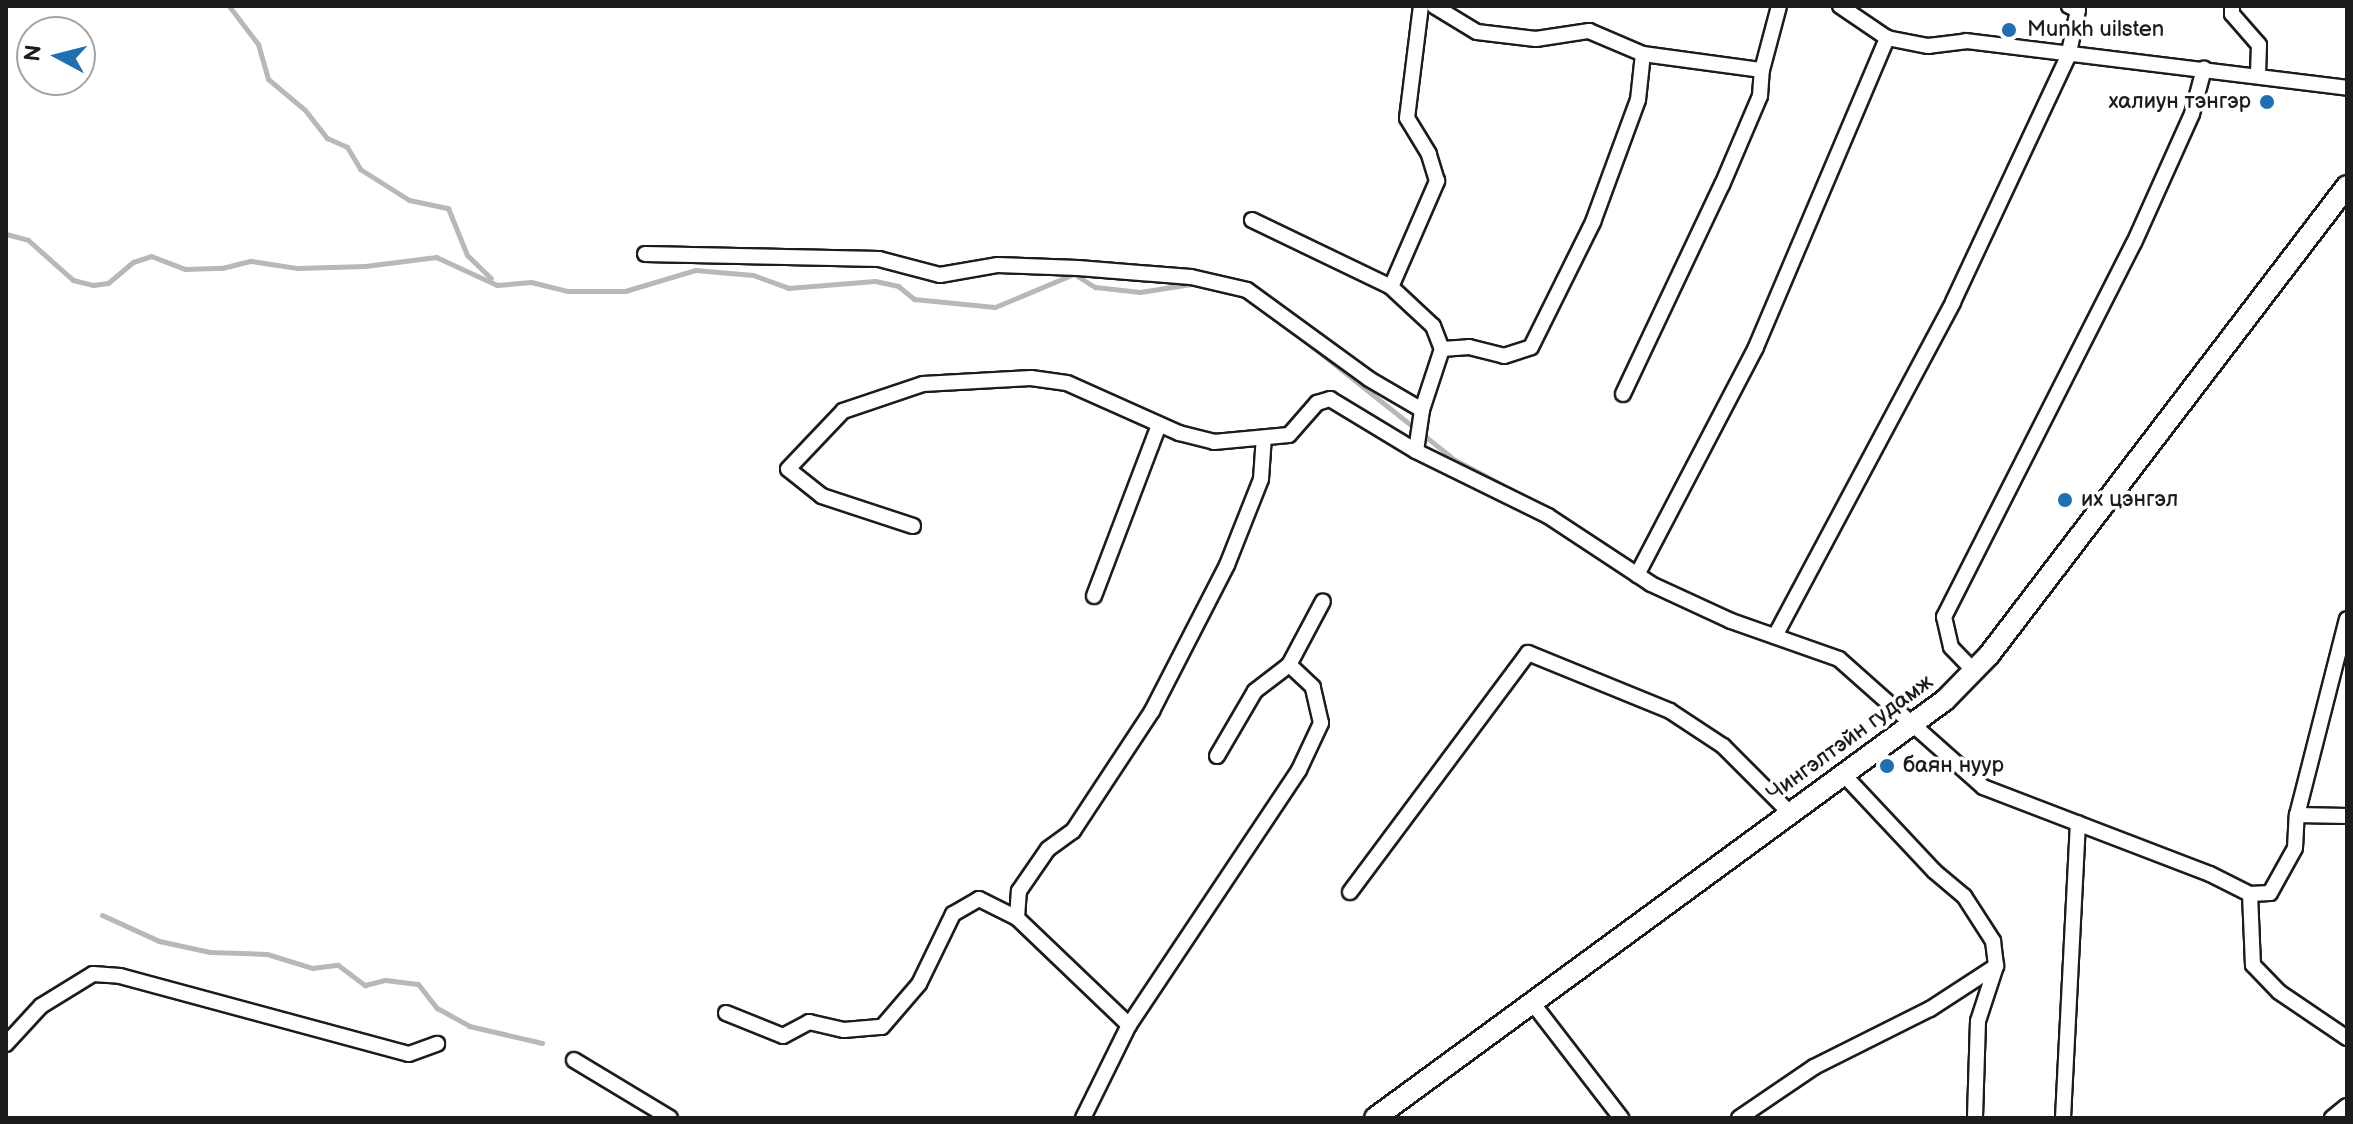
<!DOCTYPE html>
<meta charset="utf-8">
<style>
body{margin:0}
#map{position:relative;width:2353px;height:1124px;overflow:hidden;background:#fff;font-family:"Balsamiq Sans",sans-serif}
div>[style]{position:absolute}
.stream>*{height:5px;margin:-2.5px;padding:0 2.5px;transform-origin:2.5px;border-radius:2.5px;background:#b8b8b8}
.roads{filter:drop-shadow(2px 0 #1c1c1c) drop-shadow(-2px 0 #1c1c1c) drop-shadow(0 2px #1c1c1c) drop-shadow(0 -2px #1c1c1c)}
.minor>*{height:14px;margin:-7px;padding:0 7px;transform-origin:7px;border-radius:7px;background:#fff}
.secondary>*{height:20px;margin:-10px;padding:0 10px;transform-origin:10px;border-radius:10px;background:#fff}
.dots>*{width:22px;height:22px;translate:-50% -50%;box-sizing:border-box;border:4px solid #fff;border-radius:50%}
span{translate:-50% -50%;white-space:nowrap;text-align:center;line-height:1.15;-webkit-text-stroke:7px #fff;paint-order:stroke}
.poi-label{font-size:22px;color:#1c1c1c}
.left{translate:0 -50%;text-align:left}
.right{translate:-100% -50%;text-align:right}
.street-label{font-size:22px;color:#1c1c1c}
.frame{position:absolute;inset:0;border:8px solid #1c1c1c;pointer-events:none}
.north{position:absolute;left:16px;top:16px;width:80px;height:80px;box-sizing:border-box;background:#fff;border:2px solid #a4a4a4;border-radius:50%;rotate:277deg;font-size:22px;font-weight:700;line-height:32px;text-align:center;color:#1c1c1c}
.north::after{content:'';display:block;margin:auto;width:28px;height:36px;background:#1f6fb2;clip-path:polygon(50% 0,100% 100%,50% 72%,0 100%)}
</style>
<div id="map">
<div class="stream">
<i style="left:229px;top:6px;width:48px;rotate:52.7deg"></i>
<i style="left:258px;top:44px;width:36px;rotate:74deg"></i>
<i style="left:268px;top:79px;width:48px;rotate:40deg"></i>
<i style="left:305px;top:110px;width:36px;rotate:52deg"></i>
<i style="left:327px;top:138px;width:22px;rotate:24deg"></i>
<i style="left:347px;top:147px;width:26px;rotate:59deg"></i>
<i style="left:360px;top:169px;width:58px;rotate:32.3deg"></i>
<i style="left:409px;top:200px;width:40px;rotate:12deg"></i>
<i style="left:448px;top:208px;width:51px;rotate:68deg"></i>
<i style="left:467px;top:255px;width:33px;rotate:44deg"></i>
<i style="left:6px;top:234px;width:23px;rotate:15deg"></i>
<i style="left:28px;top:240px;width:60px;rotate:41.6deg"></i>
<i style="left:73px;top:280px;width:21px;rotate:14deg"></i>
<i style="left:93px;top:285px;width:15px;rotate:-8deg"></i>
<i style="left:108px;top:283px;width:33px;rotate:-40deg"></i>
<i style="left:133px;top:262px;width:19px;rotate:-18deg"></i>
<i style="left:151px;top:256px;width:36px;rotate:21deg"></i>
<i style="left:185px;top:269px;width:37px;rotate:-2deg"></i>
<i style="left:222px;top:268px;width:30px;rotate:-14deg"></i>
<i style="left:251px;top:261px;width:47px;rotate:8.7deg"></i>
<i style="left:297px;top:268px;width:68px;rotate:-1.7deg"></i>
<i style="left:365px;top:266px;width:72px;rotate:-7.2deg"></i>
<i style="left:436px;top:257px;width:67px;rotate:24.7deg"></i>
<i style="left:497px;top:285px;width:34px;rotate:-5deg"></i>
<i style="left:531px;top:282px;width:38px;rotate:14deg"></i>
<i style="left:568px;top:291px;width:57px"></i>
<i style="left:625px;top:291px;width:73px;rotate:-16.7deg"></i>
<i style="left:695px;top:270px;width:58px;rotate:4.9deg"></i>
<i style="left:753px;top:275px;width:37px;rotate:20deg"></i>
<i style="left:788px;top:288px;width:87px;rotate:-4.6deg"></i>
<i style="left:875px;top:281px;width:24px;rotate:12deg"></i>
<i style="left:898px;top:286px;width:21px;rotate:39deg"></i>
<i style="left:914px;top:299px;width:81px;rotate:5.6deg"></i>
<i style="left:995px;top:307px;width:86px;rotate:-22.7deg"></i>
<i style="left:1074px;top:274px;width:25px;rotate:32deg"></i>
<i style="left:1095px;top:287px;width:45px;rotate:6.3deg"></i>
<i style="left:1140px;top:292px;width:52px;rotate:-8.9deg"></i>
<i style="left:1304px;top:340px;width:193px;rotate:38.5deg"></i>
<i style="left:1455px;top:460px;width:105px;rotate:27.8deg"></i>
<i style="left:102px;top:915px;width:63px;rotate:24.5deg"></i>
<i style="left:159px;top:941px;width:52px;rotate:12.2deg"></i>
<i style="left:210px;top:952px;width:57px;rotate:2deg"></i>
<i style="left:267px;top:954px;width:47px;rotate:17.3deg"></i>
<i style="left:312px;top:968px;width:26px;rotate:-7deg"></i>
<i style="left:338px;top:965px;width:34px;rotate:37deg"></i>
<i style="left:365px;top:985px;width:21px;rotate:-14deg"></i>
<i style="left:385px;top:980px;width:33px;rotate:7deg"></i>
<i style="left:418px;top:984px;width:31px;rotate:52deg"></i>
<i style="left:437px;top:1008px;width:37px;rotate:29deg"></i>
<i style="left:469px;top:1026px;width:75px;rotate:13.1deg"></i>
</div>
<div class="roads">
<div class="minor">
<i style="left:1434px;top:6px;width:50px;rotate:31.2deg"></i>
<i style="left:1477px;top:32px;width:59px;rotate:6.8deg"></i>
<i style="left:1536px;top:39px;width:54px;rotate:-8.6deg"></i>
<i style="left:1589px;top:31px;width:59px;rotate:23.1deg"></i>
<i style="left:1643px;top:54px;width:120px;rotate:7.7deg"></i>
<i style="left:1762px;top:70px;width:66px;rotate:-75.1deg"></i>
<i style="left:1840px;top:6px;width:57px;rotate:34.2deg"></i>
<i style="left:1887px;top:38px;width:42px;rotate:11deg"></i>
<i style="left:1928px;top:46px;width:38px;rotate:-7deg"></i>
<i style="left:1966px;top:41px;width:384px;rotate:7deg"></i>
<i style="left:2232px;top:6px;width:8px;rotate:90deg"></i>
<i style="left:2232px;top:14px;width:41px;rotate:48.9deg"></i>
<i style="left:2259px;top:45px;width:31px;rotate:92deg"></i>
<i style="left:1252px;top:220px;width:154px;rotate:25.7deg"></i>
<i style="left:1391px;top:287px;width:57px;rotate:42.9deg"></i>
<i style="left:1433px;top:326px;width:25px;rotate:69deg"></i>
<i style="left:1442px;top:349px;width:64px;rotate:108.2deg"></i>
<i style="left:645px;top:254px;width:234px;rotate:1.2deg"></i>
<i style="left:879px;top:259px;width:63px;rotate:14.7deg"></i>
<i style="left:940px;top:275px;width:59px;rotate:-9.8deg"></i>
<i style="left:998px;top:265px;width:80px;rotate:2.1deg"></i>
<i style="left:1078px;top:268px;width:113px;rotate:4.6deg"></i>
<i style="left:1191px;top:277px;width:57px;rotate:13.1deg"></i>
<i style="left:1247px;top:290px;width:151px;rotate:36.1deg"></i>
<i style="left:1369px;top:379px;width:61px;rotate:30.3deg"></i>
<i style="left:1422px;top:410px;width:41px;rotate:98.3deg"></i>
<i style="left:1391px;top:287px;width:116px;rotate:-66.5deg"></i>
<i style="left:1437px;top:181px;width:28px;rotate:-107deg"></i>
<i style="left:1429px;top:154px;width:42px;rotate:-121.4deg"></i>
<i style="left:1407px;top:118px;width:113px;rotate:-82.9deg"></i>
<i style="left:1442px;top:349px;width:27px;rotate:-4deg"></i>
<i style="left:1469px;top:347px;width:36px;rotate:14deg"></i>
<i style="left:1504px;top:356px;width:28px;rotate:-18deg"></i>
<i style="left:1531px;top:347px;width:140px;rotate:-63.6deg"></i>
<i style="left:1593px;top:222px;width:130px;rotate:-69.8deg"></i>
<i style="left:1638px;top:100px;width:46px;rotate:-83.8deg"></i>
<i style="left:1623px;top:394px;width:231px;rotate:-64.7deg"></i>
<i style="left:1722px;top:185px;width:97px;rotate:-66.9deg"></i>
<i style="left:1760px;top:96px;width:26px;rotate:-86deg"></i>
<i style="left:913px;top:526px;width:96px;rotate:-161.8deg"></i>
<i style="left:822px;top:496px;width:43px;rotate:-141.5deg"></i>
<i style="left:788px;top:469px;width:80px;rotate:-46.5deg"></i>
<i style="left:843px;top:411px;width:84px;rotate:-18.6deg"></i>
<i style="left:923px;top:384px;width:108px;rotate:-3.2deg"></i>
<i style="left:1031px;top:378px;width:36px;rotate:8deg"></i>
<i style="left:1067px;top:383px;width:123px;rotate:24.1deg"></i>
<i style="left:1179px;top:433px;width:36px;rotate:14deg"></i>
<i style="left:1214px;top:442px;width:75px;rotate:-5.3deg"></i>
<i style="left:1289px;top:435px;width:43px;rotate:-48.8deg"></i>
<i style="left:1317px;top:403px;width:14px;rotate:-17deg"></i>
<i style="left:1330px;top:399px;width:100px;rotate:31.2deg"></i>
<i style="left:1416px;top:451px;width:147px;rotate:26.2deg"></i>
<i style="left:1548px;top:516px;width:123px;rotate:33.4deg"></i>
<i style="left:1651px;top:584px;width:88px;rotate:24.8deg"></i>
<i style="left:1731px;top:621px;width:114px;rotate:19.4deg"></i>
<i style="left:1839px;top:659px;width:193px;rotate:41.6deg"></i>
<i style="left:1983px;top:787px;width:243px;rotate:21deg"></i>
<i style="left:2210px;top:874px;width:45px;rotate:26.6deg"></i>
<i style="left:2250px;top:894px;width:71px;rotate:87.6deg"></i>
<i style="left:2253px;top:965px;width:37px;rotate:46deg"></i>
<i style="left:2279px;top:992px;width:82px;rotate:34.1deg"></i>
<i style="left:1637px;top:575px;width:257px;rotate:-62.4deg"></i>
<i style="left:1756px;top:347px;width:336px;rotate:-67deg"></i>
<i style="left:1094px;top:596px;width:183px;rotate:-69.2deg"></i>
<i style="left:1775px;top:636px;width:378px;rotate:-61.9deg"></i>
<i style="left:1953px;top:302px;width:271px;rotate:-64.9deg"></i>
<i style="left:2068px;top:57px;width:48px;rotate:-78deg"></i>
<i style="left:2078px;top:10px;width:10px;rotate:-156deg"></i>
<i style="left:1974px;top:671px;width:33px;rotate:-134deg"></i>
<i style="left:1951px;top:647px;width:31px;rotate:-103deg"></i>
<i style="left:1944px;top:617px;width:419px;rotate:-63.1deg"></i>
<i style="left:2134px;top:243px;width:141px;rotate:-65.8deg"></i>
<i style="left:2192px;top:114px;width:47px;rotate:-75.1deg"></i>
<i style="left:1217px;top:756px;width:75px;rotate:-59.7deg"></i>
<i style="left:1255px;top:691px;width:43px;rotate:-37.4deg"></i>
<i style="left:1289px;top:665px;width:72px;rotate:-62deg"></i>
<i style="left:1844px;top:775px;width:132px;rotate:46.8deg"></i>
<i style="left:1934px;top:871px;width:39px;rotate:40deg"></i>
<i style="left:1964px;top:896px;width:54px;rotate:57.2deg"></i>
<i style="left:1993px;top:941px;width:25px;rotate:83deg"></i>
<i style="left:1996px;top:966px;width:58px;rotate:108.1deg"></i>
<i style="left:1978px;top:1021px;width:97px;rotate:91.8deg"></i>
<i style="left:2297px;top:815px;width:202px;rotate:-75.7deg"></i>
<i style="left:1350px;top:892px;width:298px;rotate:-53.3deg"></i>
<i style="left:1528px;top:653px;width:153px;rotate:22.2deg"></i>
<i style="left:1670px;top:711px;width:64px;rotate:33.4deg"></i>
<i style="left:1723px;top:746px;width:95px;rotate:45deg"></i>
<i style="left:2250px;top:894px;width:20px;rotate:-3deg"></i>
<i style="left:2270px;top:893px;width:51px;rotate:-60.9deg"></i>
<i style="left:2295px;top:848px;width:33px;rotate:-87deg"></i>
<i style="left:2297px;top:815px;width:50px;rotate:1.1deg"></i>
<i style="left:1017px;top:918px;width:27px;rotate:-86deg"></i>
<i style="left:1019px;top:891px;width:51px;rotate:-55.4deg"></i>
<i style="left:1048px;top:849px;width:31px;rotate:-36deg"></i>
<i style="left:1073px;top:831px;width:144px;rotate:-56.6deg"></i>
<i style="left:1152px;top:711px;width:164px;rotate:-62.8deg"></i>
<i style="left:1227px;top:565px;width:92px;rotate:-68.4deg"></i>
<i style="left:1261px;top:479px;width:39px;rotate:-86deg"></i>
<i style="left:1531px;top:1001px;width:148px;rotate:52.4deg"></i>
<i style="left:726px;top:1013px;width:61px;rotate:22deg"></i>
<i style="left:783px;top:1036px;width:30px;rotate:-28deg"></i>
<i style="left:809px;top:1022px;width:36px;rotate:13deg"></i>
<i style="left:844px;top:1030px;width:38px;rotate:-5deg"></i>
<i style="left:882px;top:1027px;width:57px;rotate:-49.3deg"></i>
<i style="left:919px;top:984px;width:78px;rotate:-64.1deg"></i>
<i style="left:953px;top:914px;width:30px;rotate:-30deg"></i>
<i style="left:979px;top:899px;width:42px;rotate:26.6deg"></i>
<i style="left:1017px;top:918px;width:155px;rotate:43.7deg"></i>
<i style="left:6px;top:1044px;width:52px;rotate:-47.4deg"></i>
<i style="left:41px;top:1006px;width:61px;rotate:-31.6deg"></i>
<i style="left:93px;top:974px;width:27px;rotate:4deg"></i>
<i style="left:120px;top:976px;width:299px;rotate:15.1deg"></i>
<i style="left:409px;top:1054px;width:30px;rotate:-20deg"></i>
<i style="left:574px;top:1060px;width:112px;rotate:31.1deg"></i>
<i style="left:1083px;top:1118px;width:104px;rotate:-63.7deg"></i>
<i style="left:1129px;top:1025px;width:306px;rotate:-56.3deg"></i>
<i style="left:1299px;top:770px;width:52px;rotate:-64.9deg"></i>
<i style="left:1321px;top:723px;width:37px;rotate:-103deg"></i>
<i style="left:1313px;top:687px;width:33px;rotate:-137deg"></i>
<i style="left:1739px;top:1118px;width:91px;rotate:-34.2deg"></i>
<i style="left:1814px;top:1067px;width:130px;rotate:-26.6deg"></i>
<i style="left:1930px;top:1009px;width:79px;rotate:-33.1deg"></i>
<i style="left:2063px;top:1118px;width:295px;rotate:-87.1deg"></i>
<i style="left:2332px;top:1118px;width:19px;rotate:-39deg"></i>
</div>
<div class="secondary">
<i style="left:1375px;top:1118px;width:707px;rotate:-36.25deg"></i>
<i style="left:1945px;top:700px;width:63px;rotate:-45.6deg"></i>
<i style="left:1989px;top:655px;width:590px;rotate:-52.64deg"></i>
</div>
</div>
<div class="dots">
<i style="left:2009px;top:30px;background:#1f6fb2"></i>
<i style="left:2267px;top:102px;background:#1f6fb2"></i>
<i style="left:2065px;top:500px;background:#1f6fb2"></i>
<i style="left:1887px;top:766px;background:#1f6fb2"></i>
</div>
<div class="poi-label">
<span class="left" style="left:2027px;top:30px">Munkh uilsten</span>
<span class="right" style="left:2251px;top:102px">халиун тэнгэр</span>
<span class="left" style="left:2081px;top:500px">их цэнгэл</span>
<span class="left" style="left:1903px;top:766px">баян нуур</span>
</div>
<div class="street-label">
<span style="left:1850px;top:738px;rotate:-36deg">Чингэлтэйн гудамж</span>
</div>
<div class="frame"></div>
<div class="north">N</div>
</div>
